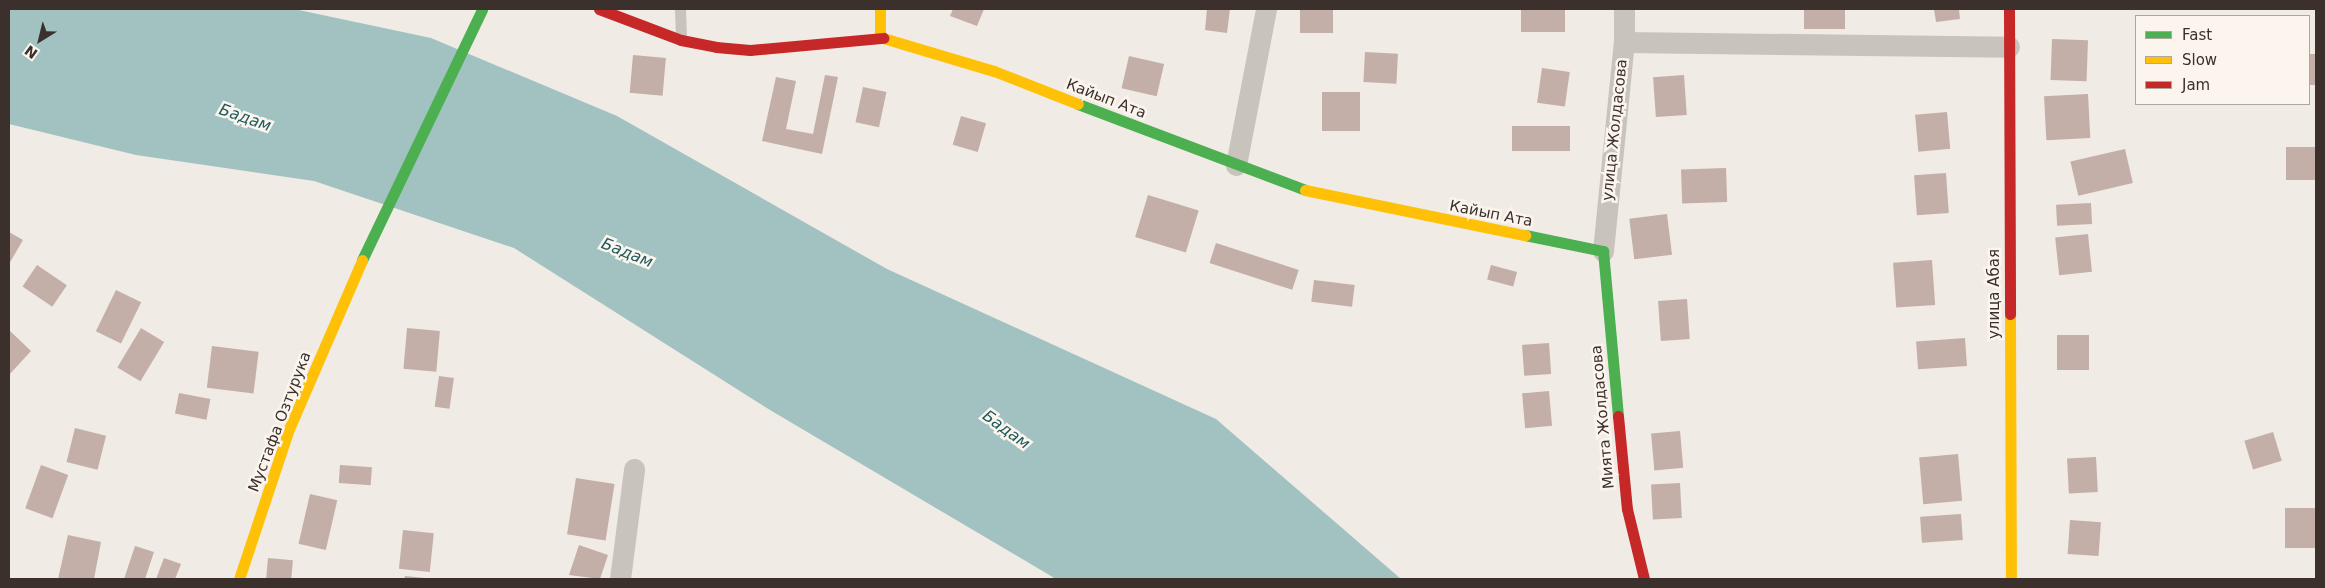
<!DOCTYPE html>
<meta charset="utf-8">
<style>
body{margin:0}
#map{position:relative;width:2325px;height:588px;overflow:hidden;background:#f0ebe5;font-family:"DejaVu Sans",sans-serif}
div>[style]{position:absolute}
.water>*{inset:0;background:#a1c2c1}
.building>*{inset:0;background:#c3afa7;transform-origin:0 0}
.lane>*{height:11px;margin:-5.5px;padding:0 5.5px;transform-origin:5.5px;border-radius:5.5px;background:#c9c3be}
.street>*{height:21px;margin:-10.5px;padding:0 10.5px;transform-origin:10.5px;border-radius:10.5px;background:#c9c3be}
.fast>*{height:11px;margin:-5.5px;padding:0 5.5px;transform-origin:5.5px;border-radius:5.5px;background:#4caf50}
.slow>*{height:11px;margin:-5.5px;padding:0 5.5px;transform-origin:5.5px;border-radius:5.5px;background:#ffc107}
.jam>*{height:11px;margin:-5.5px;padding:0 5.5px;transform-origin:5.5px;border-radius:5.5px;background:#c62828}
span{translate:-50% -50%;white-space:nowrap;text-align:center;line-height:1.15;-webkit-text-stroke:5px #fbf5ee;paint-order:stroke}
.street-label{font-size:15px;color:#3b302b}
.water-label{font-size:16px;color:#1f5a5e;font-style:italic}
.frame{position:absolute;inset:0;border:10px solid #3b302b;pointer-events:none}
.legend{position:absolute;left:2135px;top:15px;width:175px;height:90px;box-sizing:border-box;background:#fbf5ee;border:1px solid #aea6a0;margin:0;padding:6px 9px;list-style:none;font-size:15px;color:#3b302b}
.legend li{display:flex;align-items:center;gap:10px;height:25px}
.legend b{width:25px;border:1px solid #aea6a0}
.north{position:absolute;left:15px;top:15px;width:50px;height:50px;-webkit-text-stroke:4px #fbf5ee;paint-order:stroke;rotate:216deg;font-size:14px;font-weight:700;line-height:20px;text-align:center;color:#3b302b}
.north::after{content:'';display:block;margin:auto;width:18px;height:22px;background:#3b302b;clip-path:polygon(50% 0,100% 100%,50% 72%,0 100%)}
</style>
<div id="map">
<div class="water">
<i style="clip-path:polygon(9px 9px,294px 9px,431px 38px,617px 116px,887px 269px,1216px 419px,1401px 579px,1056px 579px,770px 410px,514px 248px,314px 181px,136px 155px,9px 124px)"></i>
</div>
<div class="building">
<i style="clip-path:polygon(953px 9px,984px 9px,977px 26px,950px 16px)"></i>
<i style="clip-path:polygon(1207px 9px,1230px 9px,1227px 33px,1205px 30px)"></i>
<i style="left:1300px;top:9px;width:33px;height:24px"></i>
<i style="left:1521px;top:9px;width:44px;height:23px"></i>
<i style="left:1804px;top:9px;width:41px;height:20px"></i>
<i style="clip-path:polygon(1934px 9px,1959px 9px,1960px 19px,1936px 22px)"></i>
<i style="left:2052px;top:39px;width:36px;height:41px;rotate:2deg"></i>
<i style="left:1365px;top:52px;width:33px;height:30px;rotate:3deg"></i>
<i style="left:2316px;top:54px;width:31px;height:7px;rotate:90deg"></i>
<i style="left:633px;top:55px;width:33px;height:38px;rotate:5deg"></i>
<i style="left:1129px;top:56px;width:36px;height:33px;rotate:13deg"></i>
<i style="left:1542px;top:68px;width:28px;height:35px;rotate:8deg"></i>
<i style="clip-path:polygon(825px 75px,838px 77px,822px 154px,762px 141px,776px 77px,796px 81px,786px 129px,813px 134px)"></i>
<i style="left:1684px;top:75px;width:40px;height:31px;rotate:86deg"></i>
<i style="left:863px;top:87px;width:24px;height:36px;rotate:12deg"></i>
<i style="left:1322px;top:92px;width:38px;height:39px"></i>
<i style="left:2088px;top:94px;width:44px;height:44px;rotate:87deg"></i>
<i style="left:1947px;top:112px;width:37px;height:32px;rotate:85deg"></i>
<i style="left:961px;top:116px;width:26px;height:30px;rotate:16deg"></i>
<i style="left:1570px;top:126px;width:25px;height:58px;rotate:90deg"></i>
<i style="left:2316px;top:147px;width:33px;height:30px;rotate:90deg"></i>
<i style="left:2125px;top:149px;width:35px;height:56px;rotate:77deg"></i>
<i style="left:1726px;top:168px;width:34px;height:45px;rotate:88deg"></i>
<i style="left:1946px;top:173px;width:40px;height:32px;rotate:86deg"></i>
<i style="left:1148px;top:195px;width:53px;height:44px;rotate:17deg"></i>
<i style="left:2091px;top:203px;width:21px;height:35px;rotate:87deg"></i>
<i style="left:1667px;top:214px;width:41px;height:38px;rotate:83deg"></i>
<i style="clip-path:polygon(9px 232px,23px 240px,9px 264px)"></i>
<i style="left:2088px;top:234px;width:38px;height:33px;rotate:84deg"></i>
<i style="left:1216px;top:243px;width:87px;height:21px;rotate:18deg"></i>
<i style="left:1932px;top:260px;width:45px;height:39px;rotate:86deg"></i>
<i style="left:37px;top:265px;width:36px;height:26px;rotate:34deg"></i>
<i style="left:1491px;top:265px;width:27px;height:15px;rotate:15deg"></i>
<i style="left:1314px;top:280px;width:41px;height:22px;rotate:7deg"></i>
<i style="left:116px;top:290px;width:28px;height:46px;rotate:26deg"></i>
<i style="left:1687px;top:299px;width:40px;height:29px;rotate:86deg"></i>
<i style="left:141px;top:328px;width:27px;height:46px;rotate:31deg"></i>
<i style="left:407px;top:328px;width:33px;height:41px;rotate:5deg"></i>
<i style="clip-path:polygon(9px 330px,31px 351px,9px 375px)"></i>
<i style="left:2057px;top:335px;width:32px;height:35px"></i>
<i style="left:1965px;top:338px;width:28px;height:49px;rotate:86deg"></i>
<i style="left:1549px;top:343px;width:31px;height:27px;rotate:86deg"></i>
<i style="left:212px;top:346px;width:47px;height:42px;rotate:7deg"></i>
<i style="left:439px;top:376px;width:15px;height:31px;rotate:8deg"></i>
<i style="left:1549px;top:391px;width:35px;height:27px;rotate:85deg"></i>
<i style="left:179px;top:393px;width:32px;height:21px;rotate:11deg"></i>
<i style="left:75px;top:428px;width:32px;height:35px;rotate:14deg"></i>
<i style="left:1680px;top:431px;width:37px;height:29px;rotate:85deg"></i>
<i style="left:2273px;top:432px;width:30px;height:30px;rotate:73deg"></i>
<i style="left:1958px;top:454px;width:47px;height:39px;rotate:85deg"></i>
<i style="left:2096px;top:457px;width:35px;height:29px;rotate:87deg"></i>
<i style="left:41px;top:465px;width:29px;height:46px;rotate:20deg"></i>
<i style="left:340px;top:465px;width:32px;height:18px;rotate:4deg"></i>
<i style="left:576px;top:478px;width:39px;height:57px;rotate:9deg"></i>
<i style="left:1680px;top:483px;width:35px;height:29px;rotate:87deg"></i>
<i style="left:310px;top:494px;width:28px;height:51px;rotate:13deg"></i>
<i style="left:2285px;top:508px;width:31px;height:40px"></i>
<i style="left:1961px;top:514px;width:26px;height:41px;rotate:86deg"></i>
<i style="left:2070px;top:520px;width:31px;height:34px;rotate:4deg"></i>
<i style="left:403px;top:530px;width:31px;height:39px;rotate:6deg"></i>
<i style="clip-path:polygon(68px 535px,101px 542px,94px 579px,58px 579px)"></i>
<i style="clip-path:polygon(579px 545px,608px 555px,600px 579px,569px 575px)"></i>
<i style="clip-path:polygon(135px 546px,154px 552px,145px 579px,124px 579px)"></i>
<i style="clip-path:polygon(164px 558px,181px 564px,175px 579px,156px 579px)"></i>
<i style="left:268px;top:558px;width:25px;height:21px;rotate:5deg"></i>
<i style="clip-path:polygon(405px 576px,425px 578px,425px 579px,404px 579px)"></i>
</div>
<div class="lane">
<i style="left:680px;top:9px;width:31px;rotate:88deg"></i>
</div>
<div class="street">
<i style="left:1624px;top:42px;width:385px;rotate:0.7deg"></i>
<i style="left:1236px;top:165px;width:159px;rotate:-79.1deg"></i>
<i style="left:1603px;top:251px;width:210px;rotate:-84.3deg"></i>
<i style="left:1624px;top:42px;width:33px;rotate:-90deg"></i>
<i style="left:620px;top:579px;width:111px;rotate:-82.7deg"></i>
</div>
<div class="fast">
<i style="left:1078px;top:104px;width:243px;rotate:20.7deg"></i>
<i style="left:1525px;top:235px;width:80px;rotate:11.6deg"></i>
<i style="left:1603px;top:251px;width:166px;rotate:84.8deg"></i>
<i style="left:362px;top:260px;width:278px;rotate:-64.4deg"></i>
</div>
<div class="slow">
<i style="left:880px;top:9px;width:28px;rotate:90deg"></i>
<i style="left:883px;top:38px;width:116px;rotate:16.6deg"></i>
<i style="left:994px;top:71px;width:90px;rotate:21.4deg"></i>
<i style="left:1305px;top:190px;width:225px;rotate:11.6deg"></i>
<i style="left:2010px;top:314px;width:265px;rotate:89.8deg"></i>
<i style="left:239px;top:579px;width:158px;rotate:-71.6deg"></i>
<i style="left:289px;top:429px;width:184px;rotate:-66.6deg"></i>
</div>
<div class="jam">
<i style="left:599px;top:9px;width:88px;rotate:20.7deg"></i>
<i style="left:681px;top:40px;width:36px;rotate:11deg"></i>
<i style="left:716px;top:47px;width:34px;rotate:5deg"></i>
<i style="left:750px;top:50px;width:134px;rotate:-5.2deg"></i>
<i style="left:2009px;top:9px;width:305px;rotate:89.8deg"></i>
<i style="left:1618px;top:416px;width:93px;rotate:84.5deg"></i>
<i style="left:1627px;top:509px;width:72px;rotate:76.3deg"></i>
</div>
<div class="street-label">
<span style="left:1106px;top:99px;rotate:21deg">Кайып Ата</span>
<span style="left:1615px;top:130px;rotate:-84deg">улица Жолдасова</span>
<span style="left:1491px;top:214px;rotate:11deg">Кайып Ата</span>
<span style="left:1995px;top:294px;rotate:-90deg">улица Абая</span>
<span style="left:1603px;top:417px;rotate:-95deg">Мията Жолдасова</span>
<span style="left:280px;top:422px;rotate:-69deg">Мустафа Озтурука</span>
</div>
<div class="water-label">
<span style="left:245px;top:118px;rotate:19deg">Бадам</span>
<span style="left:627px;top:253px;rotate:22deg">Бадам</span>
<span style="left:1006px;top:430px;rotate:36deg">Бадам</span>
</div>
<div class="frame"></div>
<ul class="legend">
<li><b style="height:6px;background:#4caf50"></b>Fast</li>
<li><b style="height:6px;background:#ffc107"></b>Slow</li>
<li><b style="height:6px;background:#c62828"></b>Jam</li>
</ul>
<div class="north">N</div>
</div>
